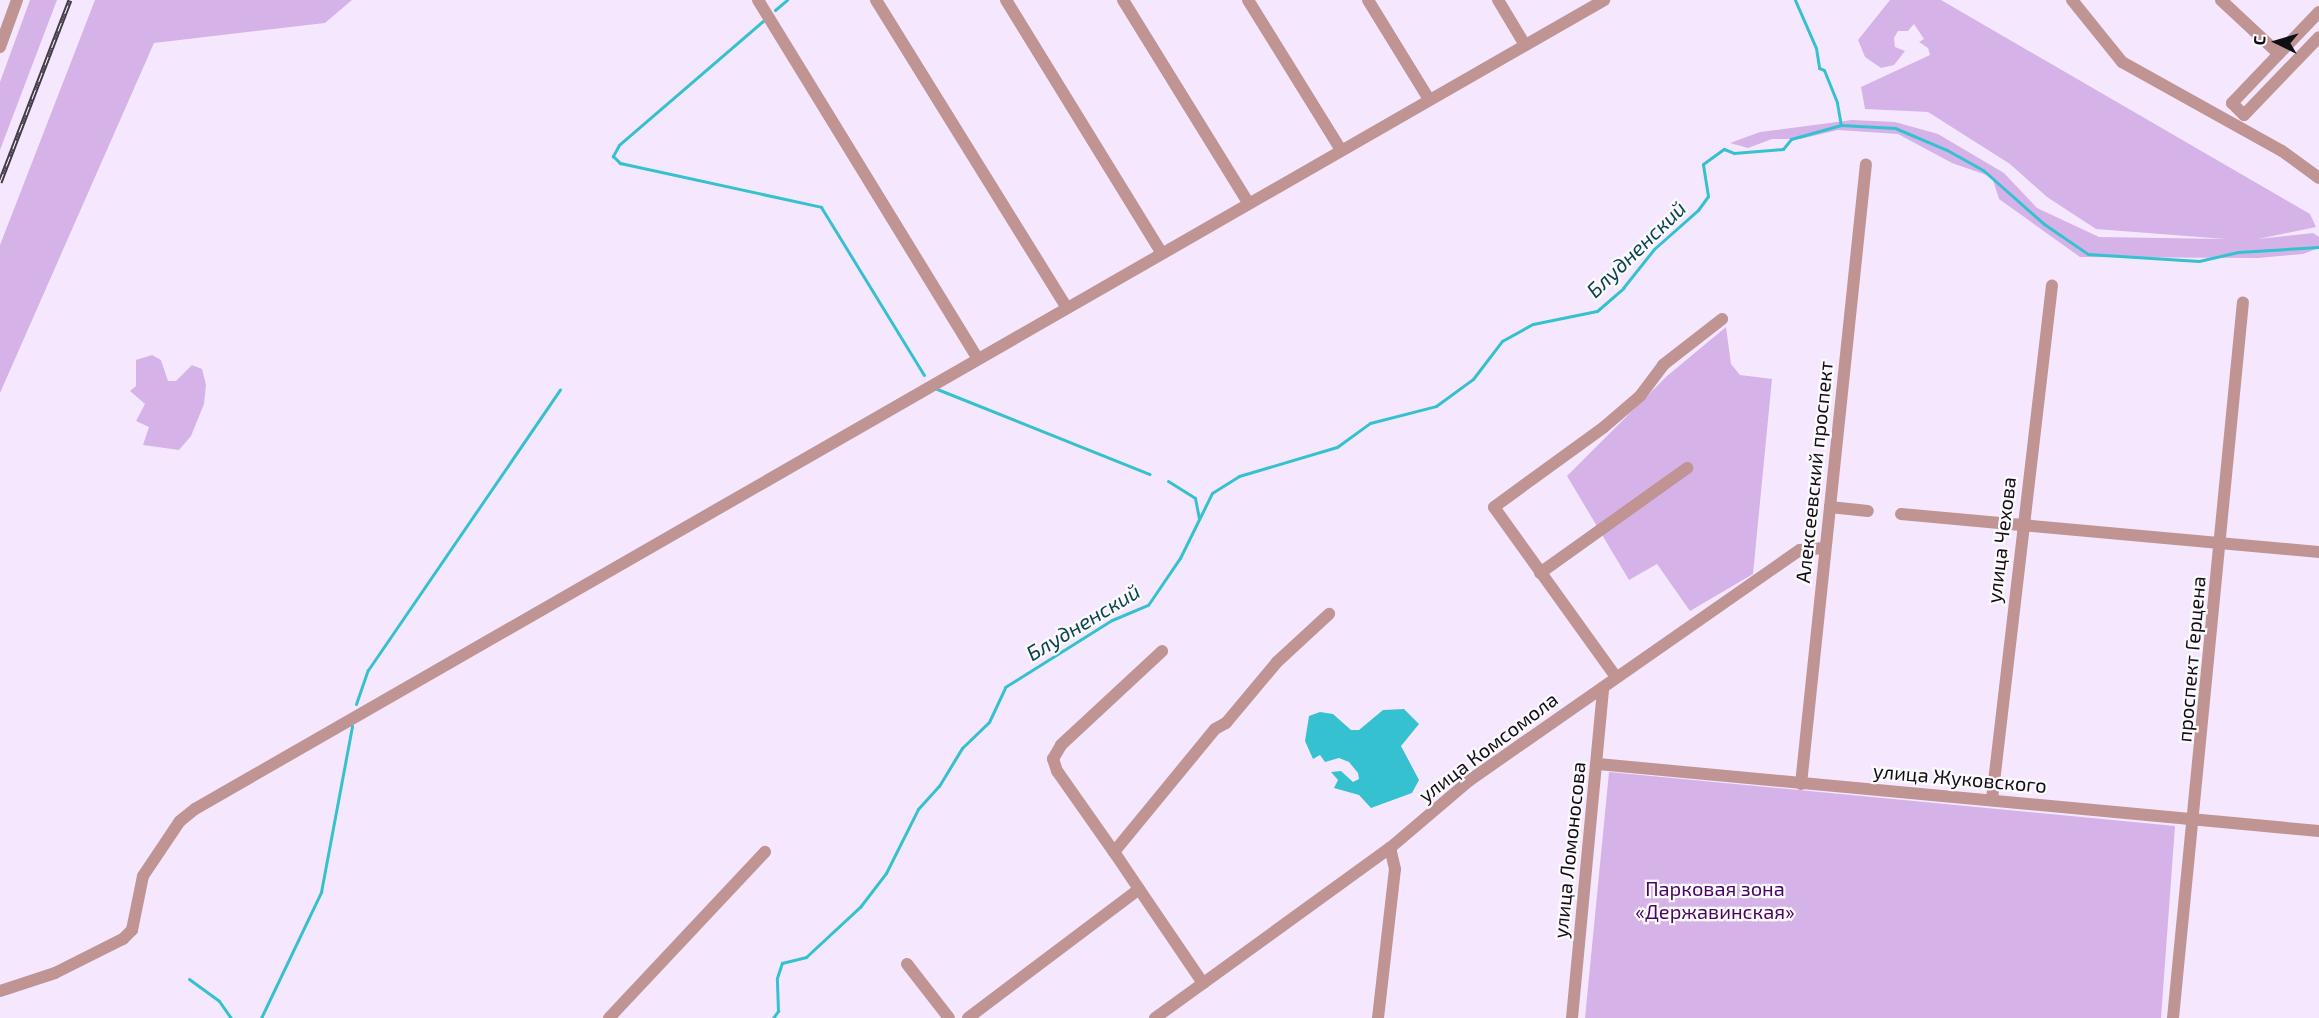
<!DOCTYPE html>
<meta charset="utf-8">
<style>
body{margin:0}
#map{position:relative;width:2319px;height:1018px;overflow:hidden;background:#f5e8fe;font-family:"Exo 2",sans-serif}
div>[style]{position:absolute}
.green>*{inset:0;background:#d5b3e9}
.water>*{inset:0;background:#36c1d0}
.stream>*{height:3px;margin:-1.5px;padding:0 1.5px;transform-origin:1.5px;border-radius:1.5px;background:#36c1d0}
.minor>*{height:12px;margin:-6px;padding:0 6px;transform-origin:6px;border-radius:6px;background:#bf9493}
.rail>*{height:5px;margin-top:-2.5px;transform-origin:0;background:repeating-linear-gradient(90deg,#fdfafe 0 9px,#423c47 0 18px);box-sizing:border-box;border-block:2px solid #423c47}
span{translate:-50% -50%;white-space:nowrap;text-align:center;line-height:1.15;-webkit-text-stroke:4.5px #fdfafe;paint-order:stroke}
.street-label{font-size:20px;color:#120e15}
.park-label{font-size:20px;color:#470561}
.water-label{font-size:21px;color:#08464c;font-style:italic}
.north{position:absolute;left:2247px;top:12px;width:60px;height:60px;-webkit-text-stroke:4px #fdfafe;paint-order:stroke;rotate:275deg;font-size:16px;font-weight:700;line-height:24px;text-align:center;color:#120e15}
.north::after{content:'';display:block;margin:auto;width:21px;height:27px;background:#120e15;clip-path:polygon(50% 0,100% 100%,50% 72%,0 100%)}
</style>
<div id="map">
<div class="green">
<i style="clip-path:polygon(30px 0,57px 0,0 150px,0 82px)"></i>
<i style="clip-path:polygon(95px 0,352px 0,325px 23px,154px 43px,0 393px,0 245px)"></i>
<i style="clip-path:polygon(1890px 0,1941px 0,2310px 214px,2316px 227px,2258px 239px,2313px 233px,2319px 237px,2319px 248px,2303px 254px,2258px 258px,2080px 257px,1999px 199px,1992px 177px,1952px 163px,1898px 134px,1838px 130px,1800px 139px,1772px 139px,1748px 148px,1730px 143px,1760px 132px,1852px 120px,1895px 122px,1938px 134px,2004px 173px,2037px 208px,2099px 237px,2225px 239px,2096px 229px,2047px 197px,2010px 164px,1928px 112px,1865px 109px,1861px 87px,1930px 55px,1928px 48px,1919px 42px,1924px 39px,1914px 24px,1908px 31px,1898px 31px,1894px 38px,1895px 47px,1905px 51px,1894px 65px,1881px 68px,1865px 57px,1858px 40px)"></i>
<i style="clip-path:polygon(1726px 327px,1731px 364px,1740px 375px,1772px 379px,1753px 574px,1690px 611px,1657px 564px,1629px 580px,1567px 476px,1667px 376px)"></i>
<i style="clip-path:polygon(152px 355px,161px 360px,168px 381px,176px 381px,192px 365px,202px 369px,206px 385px,204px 404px,191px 436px,179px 450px,143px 445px,149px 427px,136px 421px,145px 404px,130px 391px,136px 386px,136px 360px)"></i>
<i style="clip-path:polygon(1609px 772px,2175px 826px,2161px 1018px,1585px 1018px)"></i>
</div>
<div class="water">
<i style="clip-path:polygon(1404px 709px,1419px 724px,1401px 746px,1419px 780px,1412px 793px,1371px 808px,1359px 795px,1334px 788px,1338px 780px,1331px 772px,1341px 771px,1353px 782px,1359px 779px,1358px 773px,1349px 762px,1339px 758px,1325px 762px,1320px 755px,1313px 759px,1305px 741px,1309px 716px,1320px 712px,1333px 714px,1351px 730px,1359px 730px,1383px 710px)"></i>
</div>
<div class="stream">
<i style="left:1795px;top:0;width:52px;rotate:66.4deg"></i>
<i style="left:1816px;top:48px;width:20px;rotate:81deg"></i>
<i style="left:1819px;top:68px;width:5px;rotate:22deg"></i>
<i style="left:1824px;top:70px;width:35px;rotate:68deg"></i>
<i style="left:1837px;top:103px;width:22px;rotate:80deg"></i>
<i style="left:775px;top:10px;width:16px;rotate:-40deg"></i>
<i style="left:763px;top:21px;width:190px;rotate:139.3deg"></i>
<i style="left:619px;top:145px;width:13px;rotate:119deg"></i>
<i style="left:613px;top:156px;width:10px;rotate:45deg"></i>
<i style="left:620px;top:163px;width:206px;rotate:12.3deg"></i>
<i style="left:821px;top:207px;width:197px;rotate:58.5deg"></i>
<i style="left:937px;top:389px;width:229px;rotate:21.8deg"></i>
<i style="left:1168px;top:481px;width:32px;rotate:32deg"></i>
<i style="left:1195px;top:498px;width:20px;rotate:79deg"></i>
<i style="left:356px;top:704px;width:36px;rotate:-71deg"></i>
<i style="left:368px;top:670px;width:340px;rotate:-55.6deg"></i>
<i style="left:189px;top:979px;width:37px;rotate:36deg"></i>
<i style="left:219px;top:1001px;width:21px;rotate:55deg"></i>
<i style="left:261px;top:1018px;width:140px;rotate:-64.5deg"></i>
<i style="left:321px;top:892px;width:169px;rotate:-79.4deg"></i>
<i style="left:773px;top:1018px;width:9px;rotate:-54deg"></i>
<i style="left:778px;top:1011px;width:33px;rotate:-92deg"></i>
<i style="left:777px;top:978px;width:16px;rotate:-72deg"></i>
<i style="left:782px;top:963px;width:25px;rotate:-14deg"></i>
<i style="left:806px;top:957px;width:74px;rotate:-42.8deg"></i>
<i style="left:860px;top:907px;width:43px;rotate:-52.6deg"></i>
<i style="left:886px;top:873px;width:72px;rotate:-63.4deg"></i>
<i style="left:918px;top:809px;width:31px;rotate:-48deg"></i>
<i style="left:939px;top:786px;width:44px;rotate:-58.8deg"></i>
<i style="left:962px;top:748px;width:37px;rotate:-44deg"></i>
<i style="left:989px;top:722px;width:38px;rotate:-65deg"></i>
<i style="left:1005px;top:687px;width:126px;rotate:-32.1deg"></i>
<i style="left:1112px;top:620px;width:39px;rotate:-23deg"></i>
<i style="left:1148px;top:605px;width:57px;rotate:-55.8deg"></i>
<i style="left:1180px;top:558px;width:72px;rotate:-63.8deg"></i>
<i style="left:1212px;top:493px;width:32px;rotate:-32deg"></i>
<i style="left:1239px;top:476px;width:102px;rotate:-16.5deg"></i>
<i style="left:1337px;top:447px;width:41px;rotate:-36deg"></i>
<i style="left:1370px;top:423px;width:68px;rotate:-14.4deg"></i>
<i style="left:1436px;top:406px;width:46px;rotate:-36.1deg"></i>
<i style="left:1473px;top:379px;width:48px;rotate:-52.7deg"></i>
<i style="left:1502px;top:341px;width:35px;rotate:-29deg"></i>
<i style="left:1533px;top:324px;width:65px;rotate:-11.5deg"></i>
<i style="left:1597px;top:311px;width:35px;rotate:-41deg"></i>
<i style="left:1623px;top:288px;width:50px;rotate:-51.5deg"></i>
<i style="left:1654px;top:249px;width:59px;rotate:-41.6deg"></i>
<i style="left:1698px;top:210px;width:17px;rotate:-54deg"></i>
<i style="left:1708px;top:196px;width:32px;rotate:-99deg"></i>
<i style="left:1703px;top:164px;width:26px;rotate:-36deg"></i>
<i style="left:1724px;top:149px;width:11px;rotate:22deg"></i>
<i style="left:1734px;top:153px;width:49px;rotate:-4.7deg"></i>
<i style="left:1783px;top:149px;width:13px;rotate:-51deg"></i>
<i style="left:1791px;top:139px;width:52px;rotate:-15.6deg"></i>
<i style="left:1841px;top:125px;width:54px;rotate:3.2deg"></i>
<i style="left:1895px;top:128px;width:56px;rotate:22.9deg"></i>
<i style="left:1947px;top:150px;width:41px;rotate:29.1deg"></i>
<i style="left:1983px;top:170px;width:81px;rotate:41.5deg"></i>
<i style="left:2044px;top:224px;width:53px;rotate:34.3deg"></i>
<i style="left:2088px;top:254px;width:111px;rotate:3.6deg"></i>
<i style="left:2199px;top:261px;width:40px;rotate:-13deg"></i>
<i style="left:2238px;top:252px;width:81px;rotate:-3.5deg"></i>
</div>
<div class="minor">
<i style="left:758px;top:0;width:420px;rotate:58.5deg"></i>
<i style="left:876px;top:0;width:361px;rotate:58.2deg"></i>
<i style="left:1006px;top:0;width:296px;rotate:58.4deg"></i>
<i style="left:1123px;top:0;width:238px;rotate:58.3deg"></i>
<i style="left:1248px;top:0;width:176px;rotate:58.2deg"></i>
<i style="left:1368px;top:0;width:116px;rotate:58.4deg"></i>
<i style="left:1498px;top:0;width:52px;rotate:59deg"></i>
<i style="left:2072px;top:0;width:80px;rotate:51.1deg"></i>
<i style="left:2122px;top:62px;width:183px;rotate:29.1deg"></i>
<i style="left:2282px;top:151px;width:46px;rotate:36.1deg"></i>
<i style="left:2221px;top:0;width:79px;rotate:43deg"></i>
<i style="left:2319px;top:12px;width:126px;rotate:133.7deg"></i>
<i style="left:2232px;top:103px;width:17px;rotate:45deg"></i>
<i style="left:2244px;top:115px;width:108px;rotate:-46.1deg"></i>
<i style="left:0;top:47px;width:50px;rotate:-70.1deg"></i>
<i style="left:1830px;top:507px;width:38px;rotate:6deg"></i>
<i style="left:1901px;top:514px;width:420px;rotate:5.2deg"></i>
<i style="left:1540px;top:573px;width:181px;rotate:-35.5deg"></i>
<i style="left:1616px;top:677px;width:209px;rotate:-125.7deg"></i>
<i style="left:1494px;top:507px;width:136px;rotate:-36deg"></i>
<i style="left:1604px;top:427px;width:48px;rotate:-40.7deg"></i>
<i style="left:1640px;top:396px;width:39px;rotate:-53deg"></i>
<i style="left:1663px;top:365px;width:75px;rotate:-37.9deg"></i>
<i style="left:1598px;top:764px;width:724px;rotate:5.31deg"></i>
<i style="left:1801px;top:784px;width:623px;rotate:-84.02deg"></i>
<i style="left:1992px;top:799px;width:517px;rotate:-83.34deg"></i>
<i style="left:1114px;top:852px;width:99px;rotate:-125.1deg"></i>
<i style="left:1057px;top:771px;width:13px;rotate:-108deg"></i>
<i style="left:1053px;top:759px;width:16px;rotate:-60deg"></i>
<i style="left:1061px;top:745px;width:138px;rotate:-42.9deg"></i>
<i style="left:1139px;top:889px;width:114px;rotate:55.8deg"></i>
<i style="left:907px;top:964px;width:68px;rotate:52.1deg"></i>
<i style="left:0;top:991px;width:58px;rotate:-18.1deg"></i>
<i style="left:55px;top:973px;width:76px;rotate:-26.6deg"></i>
<i style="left:123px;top:939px;width:13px;rotate:-45deg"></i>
<i style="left:132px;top:930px;width:55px;rotate:-78.5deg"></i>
<i style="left:143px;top:876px;width:66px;rotate:-56.1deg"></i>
<i style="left:180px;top:821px;width:19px;rotate:-39deg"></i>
<i style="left:195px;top:809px;width:1625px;rotate:-29.86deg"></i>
<i style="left:609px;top:1018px;width:228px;rotate:-46.8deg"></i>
<i style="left:968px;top:1018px;width:214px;rotate:-37deg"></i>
<i style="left:1139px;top:889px;width:45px;rotate:-124deg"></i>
<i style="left:1114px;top:852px;width:159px;rotate:-50.6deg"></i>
<i style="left:1215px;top:729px;width:13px;rotate:-29deg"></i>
<i style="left:1226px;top:723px;width:80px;rotate:-50.1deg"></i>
<i style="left:1277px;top:662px;width:71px;rotate:-42.7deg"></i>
<i style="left:1155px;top:1018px;width:290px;rotate:-35.9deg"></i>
<i style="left:1390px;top:848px;width:105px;rotate:-40.4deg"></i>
<i style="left:1470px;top:780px;width:402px;rotate:-34.9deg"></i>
<i style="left:1800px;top:550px;width:24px;rotate:-5deg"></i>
<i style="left:1378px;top:1018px;width:150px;rotate:-83.5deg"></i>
<i style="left:1395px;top:869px;width:22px;rotate:-103deg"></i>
<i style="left:1572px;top:1018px;width:332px;rotate:-84.6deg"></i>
<i style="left:2173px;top:1018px;width:719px;rotate:-84.42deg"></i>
</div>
<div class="rail">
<i style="left:0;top:182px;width:195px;rotate:-69deg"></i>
</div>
<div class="street-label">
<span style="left:1814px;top:472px;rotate:-84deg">Алексеевский проспект</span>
<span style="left:2001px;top:540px;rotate:-83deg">улица Чехова</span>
<span style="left:2191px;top:659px;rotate:-85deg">проспект Герцена</span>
<span style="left:1488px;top:747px;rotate:-37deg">улица Комсомола</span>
<span style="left:1960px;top:778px;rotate:5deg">улица Жуковского</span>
<span style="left:1569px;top:850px;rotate:-84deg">улица Ломоносова</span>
</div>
<div class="park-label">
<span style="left:1715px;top:900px">Парковая зона<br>«Державинская»</span>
</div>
<div class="water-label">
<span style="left:1636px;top:249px;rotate:-44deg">Блудненский</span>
<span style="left:1083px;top:622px;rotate:-31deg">Блудненский</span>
</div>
<div class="north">С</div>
</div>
